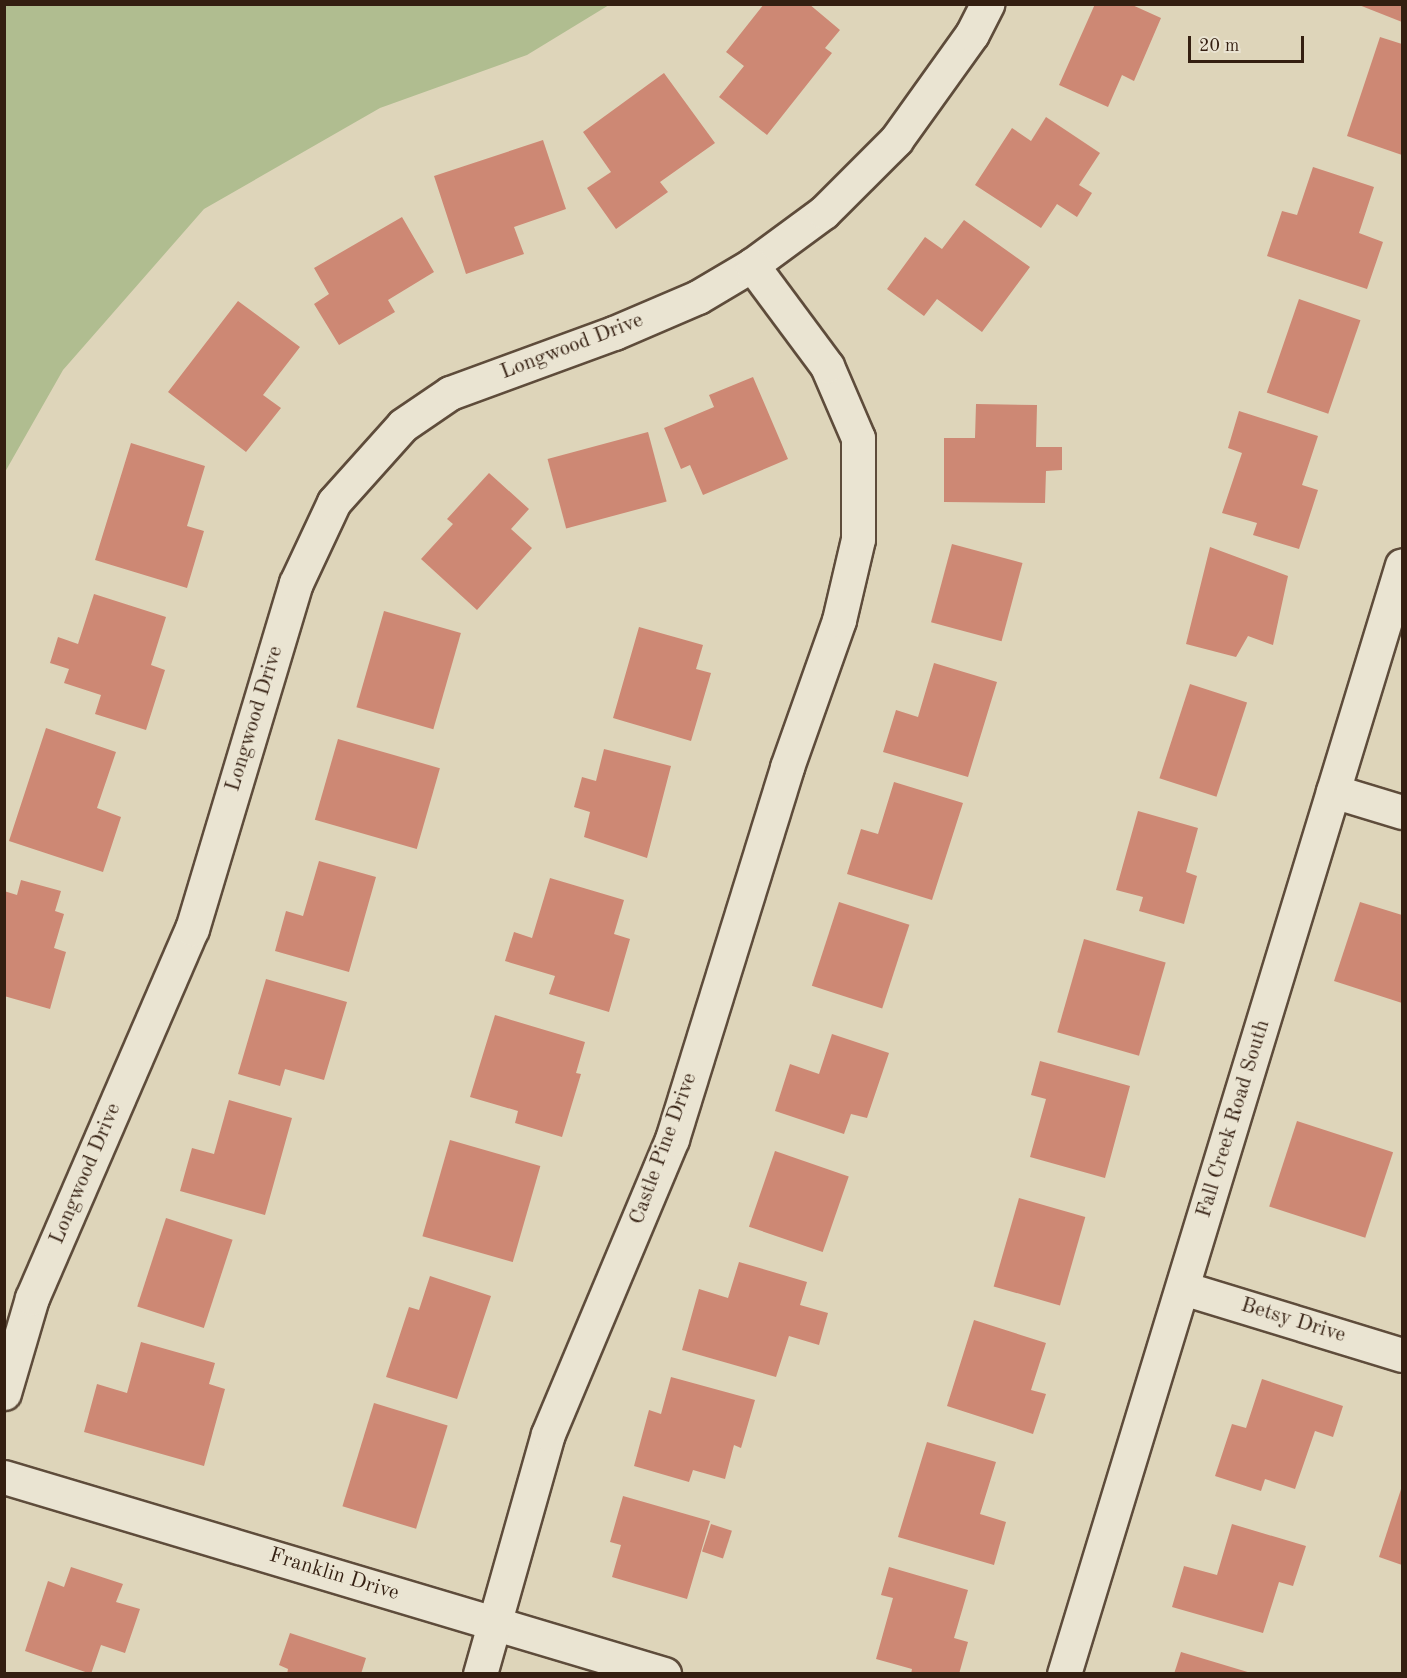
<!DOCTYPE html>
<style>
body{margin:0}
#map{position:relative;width:1407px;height:1678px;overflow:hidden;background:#ded5ba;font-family:"Old Standard TT",serif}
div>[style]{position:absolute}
.green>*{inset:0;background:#b0bd90}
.building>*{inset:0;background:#cd8874;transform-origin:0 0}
.roads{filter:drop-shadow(2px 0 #5e4c3b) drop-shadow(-2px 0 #5e4c3b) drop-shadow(0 2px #5e4c3b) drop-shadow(0 -2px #5e4c3b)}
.street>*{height:33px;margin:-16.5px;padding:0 16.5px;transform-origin:16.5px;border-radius:16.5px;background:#eae4d2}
span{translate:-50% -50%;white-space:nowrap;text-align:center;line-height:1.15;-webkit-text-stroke:5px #eae4d2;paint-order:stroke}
.street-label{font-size:21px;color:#341f11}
.frame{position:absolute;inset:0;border:6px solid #341f11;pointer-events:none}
.scale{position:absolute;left:1188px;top:36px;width:116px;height:27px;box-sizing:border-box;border:3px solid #341f11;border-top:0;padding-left:8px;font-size:18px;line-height:21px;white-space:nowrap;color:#341f11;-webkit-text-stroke:4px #eae4d2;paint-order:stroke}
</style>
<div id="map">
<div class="green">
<i style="clip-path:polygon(5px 4px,609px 4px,609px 5px,527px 55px,380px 108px,204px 209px,63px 370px,5px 472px)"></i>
</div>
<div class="building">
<i style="clip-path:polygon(764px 4px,809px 4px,840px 30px,825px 48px,832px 53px,767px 135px,719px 97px,744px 66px,726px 52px)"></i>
<i style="clip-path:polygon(1095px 4px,1130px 4px,1161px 18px,1134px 81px,1122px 75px,1108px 107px,1059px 85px)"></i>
<i style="clip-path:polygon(1359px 4px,1402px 4px,1402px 22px,1359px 5px)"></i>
<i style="clip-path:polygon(1380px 37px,1402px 44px,1402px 155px,1347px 136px)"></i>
<i style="clip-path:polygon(664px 73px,715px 143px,660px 182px,668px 192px,616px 229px,587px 188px,611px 172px,583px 132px)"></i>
<i style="clip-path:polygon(1046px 117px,1100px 153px,1079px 185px,1092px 193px,1077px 217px,1057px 204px,1041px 228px,975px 185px,1012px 128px,1031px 141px)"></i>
<i style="clip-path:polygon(543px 140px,566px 209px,514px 227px,524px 254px,466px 274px,434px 176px)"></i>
<i style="clip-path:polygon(1313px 167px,1374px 187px,1359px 233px,1383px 242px,1367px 289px,1267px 256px,1282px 211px,1297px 215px)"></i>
<i style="clip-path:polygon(402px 217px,434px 272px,388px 300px,395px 312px,339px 345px,314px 304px,329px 294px,314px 268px)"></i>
<i style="clip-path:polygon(964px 220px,1030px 267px,982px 332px,937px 299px,924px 316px,887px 289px,925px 237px,942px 249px)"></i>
<i style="left:1299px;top:299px;width:65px;height:99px;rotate:19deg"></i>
<i style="clip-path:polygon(238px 301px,300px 347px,263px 395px,281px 408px,246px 452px,168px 392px)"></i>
<i style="clip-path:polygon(753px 377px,788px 459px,703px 495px,690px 465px,681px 469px,664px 428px,714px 407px,709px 395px)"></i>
<i style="clip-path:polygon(976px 404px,1037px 405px,1036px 447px,1062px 447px,1062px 470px,1046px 471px,1045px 503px,944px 502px,944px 438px,975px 438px)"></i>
<i style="clip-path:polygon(1239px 411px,1318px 436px,1302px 485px,1318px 490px,1299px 549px,1253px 535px,1257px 523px,1222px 513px,1242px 453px,1228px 448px)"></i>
<i style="left:648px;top:432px;width:72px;height:104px;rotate:75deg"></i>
<i style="clip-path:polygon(131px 443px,205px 466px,187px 526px,204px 531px,187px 588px,95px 560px)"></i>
<i style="clip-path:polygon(489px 473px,529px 509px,511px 529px,532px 548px,477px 610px,421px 559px,453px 524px,447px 519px)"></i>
<i style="left:952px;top:544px;width:73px;height:81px;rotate:15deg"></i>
<i style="clip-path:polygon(1210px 547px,1288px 576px,1273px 645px,1248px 636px,1236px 657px,1186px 644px)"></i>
<i style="clip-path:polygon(94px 594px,166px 617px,151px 665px,165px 670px,146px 730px,95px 714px,101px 695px,64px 683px,69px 669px,50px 663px,58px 637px,78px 644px)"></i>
<i style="left:384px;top:611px;width:80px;height:100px;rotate:16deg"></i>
<i style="clip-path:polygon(639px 627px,703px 645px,696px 669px,711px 673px,691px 741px,613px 718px)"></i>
<i style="clip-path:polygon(934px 663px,997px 682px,968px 777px,883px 752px,896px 710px,918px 717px)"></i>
<i style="left:1190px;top:684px;width:60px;height:99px;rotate:18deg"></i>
<i style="clip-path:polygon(46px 728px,116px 752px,97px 808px,121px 817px,103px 872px,9px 841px)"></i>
<i style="left:338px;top:739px;width:106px;height:84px;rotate:16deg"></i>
<i style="clip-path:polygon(604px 749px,671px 766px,647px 858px,584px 837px,590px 812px,574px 807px,582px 777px,596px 781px)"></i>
<i style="clip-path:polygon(894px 782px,963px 803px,932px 900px,847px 874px,861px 829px,878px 834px)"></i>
<i style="clip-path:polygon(1138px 811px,1198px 828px,1186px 872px,1197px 876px,1184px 924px,1139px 911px,1143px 897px,1116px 890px)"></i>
<i style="clip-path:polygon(319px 861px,376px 877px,349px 972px,275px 951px,286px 911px,303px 916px)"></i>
<i style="clip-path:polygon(550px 878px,624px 900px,614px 934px,630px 939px,609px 1012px,549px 994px,555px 976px,505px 961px,514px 932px,532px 938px)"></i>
<i style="clip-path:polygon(21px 880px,61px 891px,55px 911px,64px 914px,54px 948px,66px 952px,50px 1009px,4px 996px,4px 891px,17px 895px)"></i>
<i style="left:839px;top:902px;width:74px;height:88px;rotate:18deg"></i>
<i style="clip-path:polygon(1360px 902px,1402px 915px,1402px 1003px,1334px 981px)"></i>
<i style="left:1084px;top:939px;width:85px;height:97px;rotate:16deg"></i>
<i style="clip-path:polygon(266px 979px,347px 1002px,324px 1080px,285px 1069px,280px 1086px,238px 1074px)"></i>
<i style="clip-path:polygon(495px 1015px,585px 1042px,576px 1073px,581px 1074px,562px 1137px,515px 1123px,518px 1111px,470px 1097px)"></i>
<i style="clip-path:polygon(832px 1034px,889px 1053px,867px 1118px,851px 1114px,844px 1134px,775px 1111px,790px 1064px,819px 1074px)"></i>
<i style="clip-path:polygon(1040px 1061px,1130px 1086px,1105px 1178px,1030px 1157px,1046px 1099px,1031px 1095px)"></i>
<i style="clip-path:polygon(229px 1100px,292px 1118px,265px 1215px,180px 1191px,192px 1148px,214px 1154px)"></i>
<i style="left:1297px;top:1121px;width:101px;height:90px;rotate:18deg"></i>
<i style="left:450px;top:1140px;width:94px;height:100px;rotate:16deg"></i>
<i style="left:775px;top:1151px;width:78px;height:80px;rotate:19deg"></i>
<i style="left:1019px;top:1198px;width:69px;height:92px;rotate:16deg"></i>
<i style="left:166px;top:1218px;width:70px;height:93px;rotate:18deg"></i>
<i style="clip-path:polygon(739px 1262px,807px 1282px,800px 1305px,828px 1313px,819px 1345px,789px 1336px,776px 1377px,682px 1350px,699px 1289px,728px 1298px)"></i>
<i style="clip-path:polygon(430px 1276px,491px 1296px,457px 1399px,386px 1377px,409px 1307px,419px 1310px)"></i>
<i style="clip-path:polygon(974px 1320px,1046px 1343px,1031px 1390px,1046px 1394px,1033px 1434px,947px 1406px)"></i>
<i style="clip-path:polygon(141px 1342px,215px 1363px,209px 1384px,225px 1389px,204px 1466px,84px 1432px,97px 1384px,127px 1393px)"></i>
<i style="clip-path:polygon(671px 1377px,755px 1400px,741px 1448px,734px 1445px,725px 1479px,693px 1470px,689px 1482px,634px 1466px,649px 1410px,661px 1414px)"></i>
<i style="clip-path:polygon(1262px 1379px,1343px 1406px,1333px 1437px,1315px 1431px,1295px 1489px,1265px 1479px,1261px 1491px,1215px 1476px,1232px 1424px,1246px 1428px)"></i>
<i style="left:374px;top:1403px;width:77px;height:108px;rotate:17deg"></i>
<i style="clip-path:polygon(927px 1442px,996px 1462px,980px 1514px,1006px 1522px,994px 1565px,898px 1537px)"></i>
<i style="clip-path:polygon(1402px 1486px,1402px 1565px,1379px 1557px)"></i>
<i style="clip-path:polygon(623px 1496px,710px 1521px,687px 1599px,612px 1577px,621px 1545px,610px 1542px)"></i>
<i style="left:711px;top:1524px;width:22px;height:29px;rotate:18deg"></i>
<i style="clip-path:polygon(1232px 1524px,1306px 1546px,1293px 1586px,1279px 1582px,1263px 1633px,1172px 1607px,1184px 1566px,1217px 1575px)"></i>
<i style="clip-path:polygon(71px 1567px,123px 1584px,116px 1602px,140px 1609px,125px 1653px,101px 1645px,91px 1674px,25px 1651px,48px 1581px,64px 1587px)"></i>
<i style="clip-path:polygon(889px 1567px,968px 1590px,954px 1638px,968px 1642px,959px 1674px,911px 1674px,912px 1669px,876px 1659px,893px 1598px,881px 1595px)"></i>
<i style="clip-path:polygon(290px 1633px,366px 1658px,361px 1674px,287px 1674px,288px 1669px,279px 1665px)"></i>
<i style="clip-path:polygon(1181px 1652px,1251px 1673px,1251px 1674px,1174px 1674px)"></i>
</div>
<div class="roads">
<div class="street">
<i style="left:1333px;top:791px;width:72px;rotate:16.9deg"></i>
<i style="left:1183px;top:1288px;width:229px;rotate:17deg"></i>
<i style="left:4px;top:1393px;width:99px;rotate:-73.6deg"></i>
<i style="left:32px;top:1298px;width:402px;rotate:-66.6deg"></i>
<i style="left:192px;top:929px;width:361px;rotate:-73.3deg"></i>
<i style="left:296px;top:583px;width:89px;rotate:-64.9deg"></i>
<i style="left:334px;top:502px;width:103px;rotate:-48.1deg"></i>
<i style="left:403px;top:425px;width:57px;rotate:-34.2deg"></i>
<i style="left:450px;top:393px;width:175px;rotate:-20.1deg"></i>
<i style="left:614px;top:333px;width:91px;rotate:-23.2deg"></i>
<i style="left:698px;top:297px;width:63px;rotate:-30.7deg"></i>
<i style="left:752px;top:265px;width:89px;rotate:-36.4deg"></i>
<i style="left:824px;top:212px;width:102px;rotate:-45deg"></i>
<i style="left:896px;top:140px;width:130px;rotate:-54.4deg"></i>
<i style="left:972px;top:34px;width:34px;rotate:-63deg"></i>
<i style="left:4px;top:1477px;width:689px;rotate:16.62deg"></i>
<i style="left:480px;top:1674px;width:249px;rotate:-74.2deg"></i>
<i style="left:548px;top:1434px;width:320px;rotate:-67.2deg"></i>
<i style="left:672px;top:1139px;width:389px;rotate:-72.8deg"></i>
<i style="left:787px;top:767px;width:156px;rotate:-70.5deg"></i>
<i style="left:839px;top:620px;width:83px;rotate:-76.8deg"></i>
<i style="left:858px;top:539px;width:101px;rotate:-90deg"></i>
<i style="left:858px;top:438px;width:78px;rotate:-113.3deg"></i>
<i style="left:827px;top:366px;width:126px;rotate:-126.6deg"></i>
<i style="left:1064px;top:1674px;width:1159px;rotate:-73.05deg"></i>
</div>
</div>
<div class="street-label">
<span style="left:572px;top:347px;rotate:-21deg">Longwood Drive</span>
<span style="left:255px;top:719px;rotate:-73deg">Longwood Drive</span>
<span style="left:1234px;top:1119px;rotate:-73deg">Fall Creek Road South</span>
<span style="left:664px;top:1149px;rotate:-70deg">Castle Pine Drive</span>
<span style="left:86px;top:1174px;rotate:-67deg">Longwood Drive</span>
<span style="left:1293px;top:1321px;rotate:17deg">Betsy Drive</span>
<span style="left:334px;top:1575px;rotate:17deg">Franklin Drive</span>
</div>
<div class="frame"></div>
<div class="scale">20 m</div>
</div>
